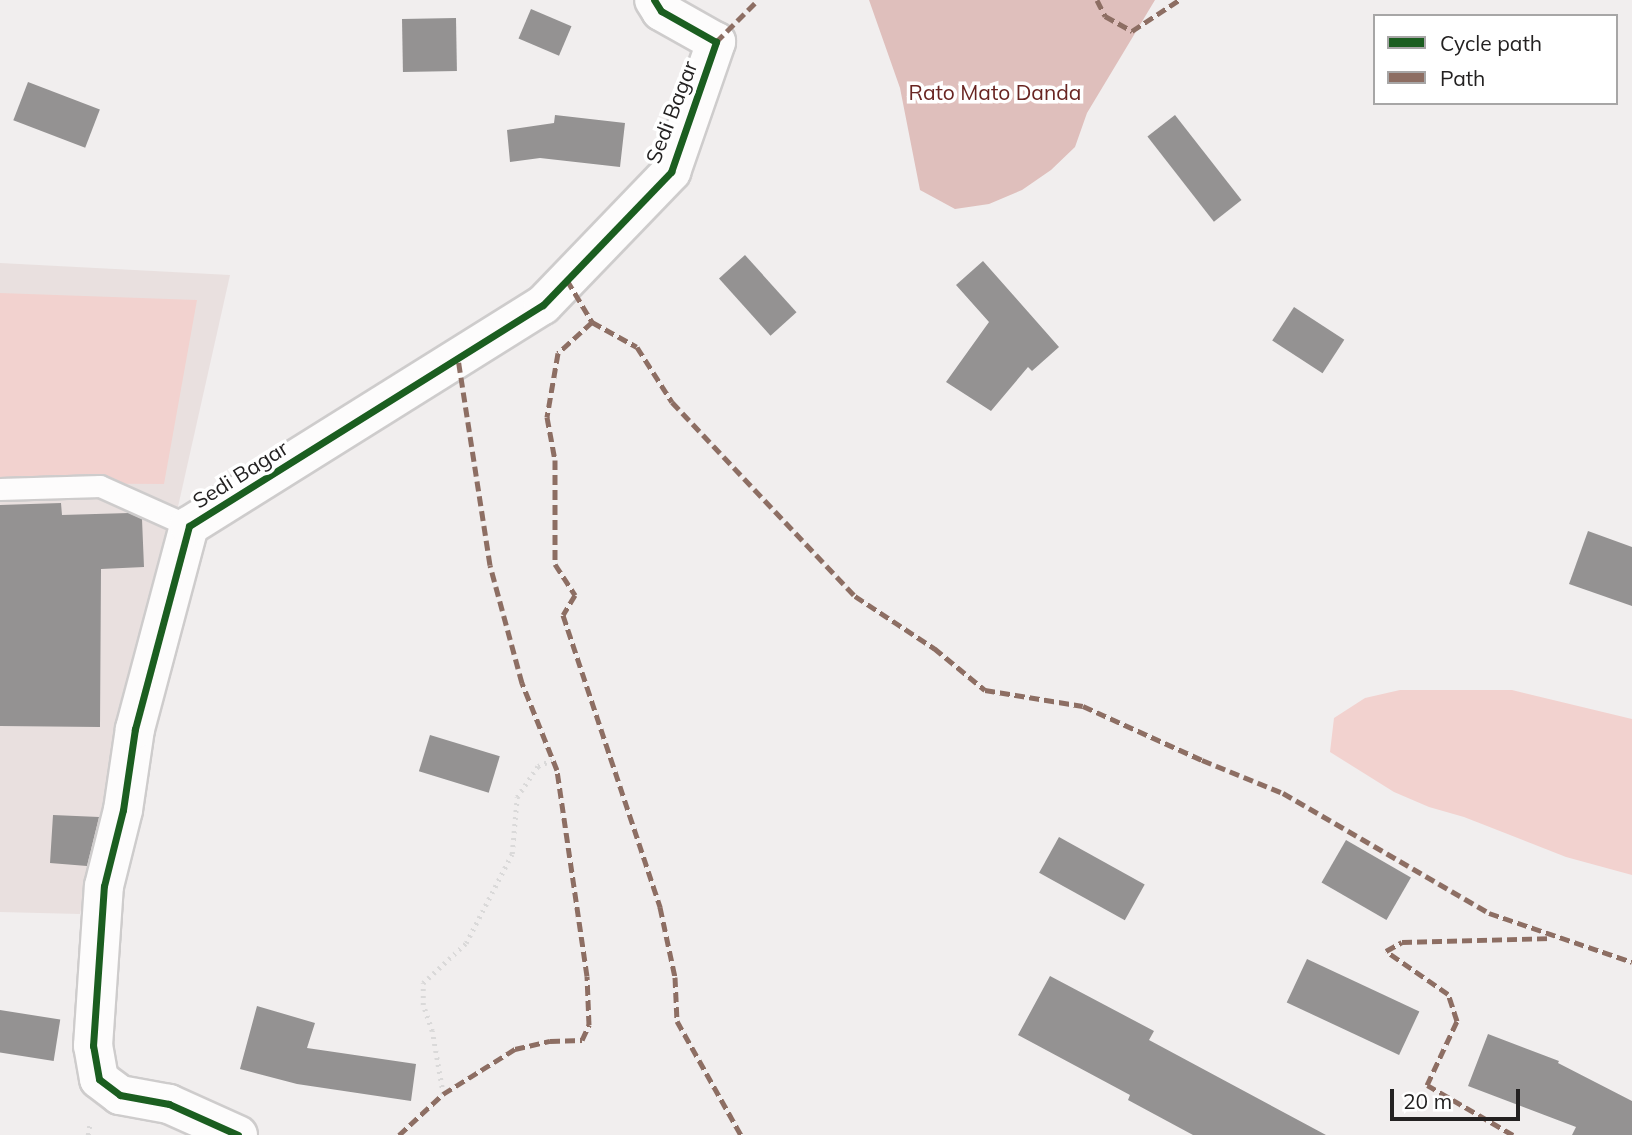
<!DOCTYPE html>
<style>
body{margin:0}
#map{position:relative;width:1632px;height:1135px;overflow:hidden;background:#f1eeee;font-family:Mulish,sans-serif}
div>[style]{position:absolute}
.built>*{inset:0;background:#e9e0df}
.green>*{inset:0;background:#f2d2cf}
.forest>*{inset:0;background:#dfbfbc}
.building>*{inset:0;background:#949292;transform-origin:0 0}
.path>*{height:4.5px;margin-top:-2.25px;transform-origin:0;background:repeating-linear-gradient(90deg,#dad9d9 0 2px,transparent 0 7px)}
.roads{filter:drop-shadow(2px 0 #cecccc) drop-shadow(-2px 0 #cecccc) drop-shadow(0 2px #cecccc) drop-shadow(0 -2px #cecccc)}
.service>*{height:21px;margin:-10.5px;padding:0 10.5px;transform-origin:10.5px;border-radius:10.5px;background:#fdfcfc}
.minor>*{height:38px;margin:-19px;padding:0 19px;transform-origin:19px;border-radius:19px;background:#fdfcfc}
.quiet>*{height:5px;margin-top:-2.5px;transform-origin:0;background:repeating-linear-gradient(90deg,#8d6e63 0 10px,transparent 0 15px)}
.cycleway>*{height:7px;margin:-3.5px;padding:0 3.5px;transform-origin:3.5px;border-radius:3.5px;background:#1b5e20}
span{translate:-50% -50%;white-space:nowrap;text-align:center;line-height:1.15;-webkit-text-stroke:7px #fff;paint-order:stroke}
.park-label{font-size:21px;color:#692522}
.street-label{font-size:21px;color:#232121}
.legend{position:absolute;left:1373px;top:14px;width:245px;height:91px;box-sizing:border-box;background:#fff;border:2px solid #a7a6a6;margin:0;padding:9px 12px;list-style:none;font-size:21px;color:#232121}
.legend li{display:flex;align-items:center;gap:14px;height:35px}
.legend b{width:35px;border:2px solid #a7a6a6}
.scale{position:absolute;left:1390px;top:1089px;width:130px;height:32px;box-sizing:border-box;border:4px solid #232121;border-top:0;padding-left:9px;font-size:21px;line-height:24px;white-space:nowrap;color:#232121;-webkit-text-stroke:5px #fff;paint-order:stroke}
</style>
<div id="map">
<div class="built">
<i style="clip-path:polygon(0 263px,230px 275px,160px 587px,80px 914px,0 912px)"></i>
</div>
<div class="green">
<i style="clip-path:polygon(0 293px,197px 300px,164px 484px,0 483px)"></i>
<i style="clip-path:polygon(1400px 690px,1512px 690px,1632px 719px,1632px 875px,1566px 857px,1464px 817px,1429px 807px,1394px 792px,1330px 752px,1334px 718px,1365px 698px)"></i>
</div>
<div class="forest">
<i style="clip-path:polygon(869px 0,1155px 0,1087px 113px,1075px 147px,1051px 170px,1022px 190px,989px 204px,955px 209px,920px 190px,900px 88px)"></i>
</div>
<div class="building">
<i style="left:531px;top:9px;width:44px;height:32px;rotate:23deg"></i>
<i style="left:456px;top:18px;width:53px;height:54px;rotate:89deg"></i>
<i style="left:28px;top:82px;width:77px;height:41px;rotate:21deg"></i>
<i style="clip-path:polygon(555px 115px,625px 123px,620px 167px,540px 158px,510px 162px,507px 130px,554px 123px)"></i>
<i style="left:1175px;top:115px;width:108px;height:35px;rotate:52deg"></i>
<i style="left:745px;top:255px;width:77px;height:35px;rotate:48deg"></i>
<i style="clip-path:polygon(983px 261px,1059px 347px,1032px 371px,1028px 367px,991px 411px,946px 382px,989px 322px,956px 285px)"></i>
<i style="left:1294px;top:307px;width:60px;height:40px;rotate:33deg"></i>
<i style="clip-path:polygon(61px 503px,62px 515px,129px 513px,142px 519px,144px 567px,101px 569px,100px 727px,0 726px,0 505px)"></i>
<i style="clip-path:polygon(1588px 531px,1632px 547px,1632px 606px,1569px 584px)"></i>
<i style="left:430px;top:735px;width:73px;height:38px;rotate:17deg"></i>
<i style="clip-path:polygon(53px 815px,99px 817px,87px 866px,50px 863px)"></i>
<i style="left:1059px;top:837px;width:98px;height:41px;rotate:29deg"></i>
<i style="left:1346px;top:840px;width:75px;height:49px;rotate:30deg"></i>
<i style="left:1307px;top:959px;width:124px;height:48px;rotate:25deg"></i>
<i style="clip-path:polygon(1050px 976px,1154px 1031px,1149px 1040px,1326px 1135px,1193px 1135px,1128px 1100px,1130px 1095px,1018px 1035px)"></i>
<i style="clip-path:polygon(257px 1006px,315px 1023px,307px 1048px,416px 1064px,411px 1101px,297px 1084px,240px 1069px)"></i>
<i style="left:0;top:1010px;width:61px;height:42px;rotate:9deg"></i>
<i style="clip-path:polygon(1488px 1034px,1559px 1061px,1558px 1063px,1632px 1101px,1632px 1135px,1572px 1135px,1576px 1127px,1468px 1086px)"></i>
</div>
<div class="path">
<i style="left:443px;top:1094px;width:64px;rotate:-99.9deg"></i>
<i style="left:432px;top:1031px;width:28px;rotate:-109deg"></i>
<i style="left:423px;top:1005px;width:22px;rotate:-90deg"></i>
<i style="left:423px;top:983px;width:59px;rotate:-42.9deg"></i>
<i style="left:466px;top:943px;width:100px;rotate:-62.7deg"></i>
<i style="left:512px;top:854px;width:57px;rotate:-85deg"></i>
<i style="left:517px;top:797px;width:37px;rotate:-56deg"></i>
<i style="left:538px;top:766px;width:15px;rotate:-23deg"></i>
<i style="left:88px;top:1135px;width:13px;rotate:-81deg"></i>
</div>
<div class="roads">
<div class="service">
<i style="left:0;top:489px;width:100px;rotate:-1.7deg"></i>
<i style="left:100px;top:486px;width:98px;rotate:24.2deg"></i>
</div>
<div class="minor">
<i style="left:238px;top:1135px;width:76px;rotate:-155.8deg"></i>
<i style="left:169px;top:1104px;width:50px;rotate:-169.6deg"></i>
<i style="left:120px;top:1095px;width:26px;rotate:-143deg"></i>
<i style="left:99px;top:1079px;width:34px;rotate:-100deg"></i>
<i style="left:93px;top:1046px;width:160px;rotate:-86.1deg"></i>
<i style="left:104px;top:886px;width:78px;rotate:-76deg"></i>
<i style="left:123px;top:810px;width:82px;rotate:-81.6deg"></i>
<i style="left:135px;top:729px;width:210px;rotate:-75.1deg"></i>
<i style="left:189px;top:526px;width:417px;rotate:-32deg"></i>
<i style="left:543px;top:305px;width:185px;rotate:-46.1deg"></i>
<i style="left:671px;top:172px;width:138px;rotate:-70.9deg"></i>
<i style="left:716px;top:42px;width:63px;rotate:-150.6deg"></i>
<i style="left:661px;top:11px;width:13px;rotate:-122deg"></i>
</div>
</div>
<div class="quiet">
<i style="left:1097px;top:0;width:18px;rotate:63deg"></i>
<i style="left:1105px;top:16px;width:31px;rotate:29deg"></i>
<i style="left:1132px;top:31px;width:56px;rotate:-33.4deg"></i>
<i style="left:716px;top:42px;width:59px;rotate:-45deg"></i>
<i style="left:567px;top:280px;width:49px;rotate:59.2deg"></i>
<i style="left:592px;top:322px;width:46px;rotate:137.6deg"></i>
<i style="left:558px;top:353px;width:65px;rotate:99.8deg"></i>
<i style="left:547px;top:417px;width:44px;rotate:79.5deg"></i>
<i style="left:555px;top:460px;width:104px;rotate:90deg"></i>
<i style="left:555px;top:564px;width:37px;rotate:57deg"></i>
<i style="left:575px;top:595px;width:23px;rotate:121deg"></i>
<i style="left:563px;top:615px;width:308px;rotate:71.6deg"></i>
<i style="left:660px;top:907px;width:72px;rotate:77.9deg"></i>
<i style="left:675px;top:977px;width:44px;rotate:87.4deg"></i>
<i style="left:677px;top:1021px;width:131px;rotate:60.7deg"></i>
<i style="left:592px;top:322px;width:51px;rotate:29.1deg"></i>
<i style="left:637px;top:347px;width:65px;rotate:57.5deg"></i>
<i style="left:672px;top:402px;width:267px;rotate:46.7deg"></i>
<i style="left:855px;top:596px;width:95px;rotate:33.4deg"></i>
<i style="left:934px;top:648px;width:66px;rotate:39.5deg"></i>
<i style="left:985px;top:690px;width:99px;rotate:9.3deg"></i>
<i style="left:1083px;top:706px;width:131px;rotate:24.4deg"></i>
<i style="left:1202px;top:760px;width:87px;rotate:22.2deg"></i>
<i style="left:1283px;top:793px;width:238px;rotate:30.2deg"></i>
<i style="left:1489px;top:913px;width:151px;rotate:18.9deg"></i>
<i style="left:399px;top:1135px;width:60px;rotate:-43deg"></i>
<i style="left:443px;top:1094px;width:85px;rotate:-32deg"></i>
<i style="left:515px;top:1049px;width:36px;rotate:-13deg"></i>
<i style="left:550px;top:1041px;width:32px;rotate:-2deg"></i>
<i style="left:582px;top:1040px;width:17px;rotate:-65deg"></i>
<i style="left:589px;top:1025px;width:49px;rotate:-92.3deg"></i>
<i style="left:587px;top:976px;width:208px;rotate:-98.3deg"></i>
<i style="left:557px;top:770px;width:94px;rotate:-111.9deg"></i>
<i style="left:522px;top:683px;width:122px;rotate:-105.2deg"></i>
<i style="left:490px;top:565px;width:208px;rotate:-98.8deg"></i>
<i style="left:1513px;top:1135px;width:99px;rotate:-149.8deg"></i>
<i style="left:1427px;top:1085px;width:71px;rotate:-64.9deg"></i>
<i style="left:1457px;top:1021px;width:28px;rotate:-108deg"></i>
<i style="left:1448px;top:994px;width:75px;rotate:-145.3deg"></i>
<i style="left:1386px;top:951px;width:18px;rotate:-29deg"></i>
<i style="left:1402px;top:942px;width:148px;rotate:-1.5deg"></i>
</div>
<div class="cycleway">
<i style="left:238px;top:1135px;width:76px;rotate:-155.8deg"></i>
<i style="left:169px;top:1104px;width:50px;rotate:-169.6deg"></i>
<i style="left:120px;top:1095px;width:26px;rotate:-143deg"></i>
<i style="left:99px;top:1079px;width:34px;rotate:-100deg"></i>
<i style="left:93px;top:1046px;width:160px;rotate:-86.1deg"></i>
<i style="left:104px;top:886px;width:78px;rotate:-76deg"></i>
<i style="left:123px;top:810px;width:82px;rotate:-81.6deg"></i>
<i style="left:135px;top:729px;width:210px;rotate:-75.1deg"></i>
<i style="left:189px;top:526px;width:417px;rotate:-32deg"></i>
<i style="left:543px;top:305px;width:185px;rotate:-46.1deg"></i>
<i style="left:671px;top:172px;width:138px;rotate:-70.9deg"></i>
<i style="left:716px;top:42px;width:63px;rotate:-150.6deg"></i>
<i style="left:661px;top:11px;width:13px;rotate:-122deg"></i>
</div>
<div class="park-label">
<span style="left:995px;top:92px">Rato Mato Danda</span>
</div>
<div class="street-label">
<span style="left:671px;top:112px;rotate:-69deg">Sedi Bagar</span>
<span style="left:240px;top:474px;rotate:-32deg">Sedi Bagar</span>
</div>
<ul class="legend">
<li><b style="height:9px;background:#1b5e20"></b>Cycle path</li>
<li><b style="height:9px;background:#8d6e63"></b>Path</li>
</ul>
<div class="scale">20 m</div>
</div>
